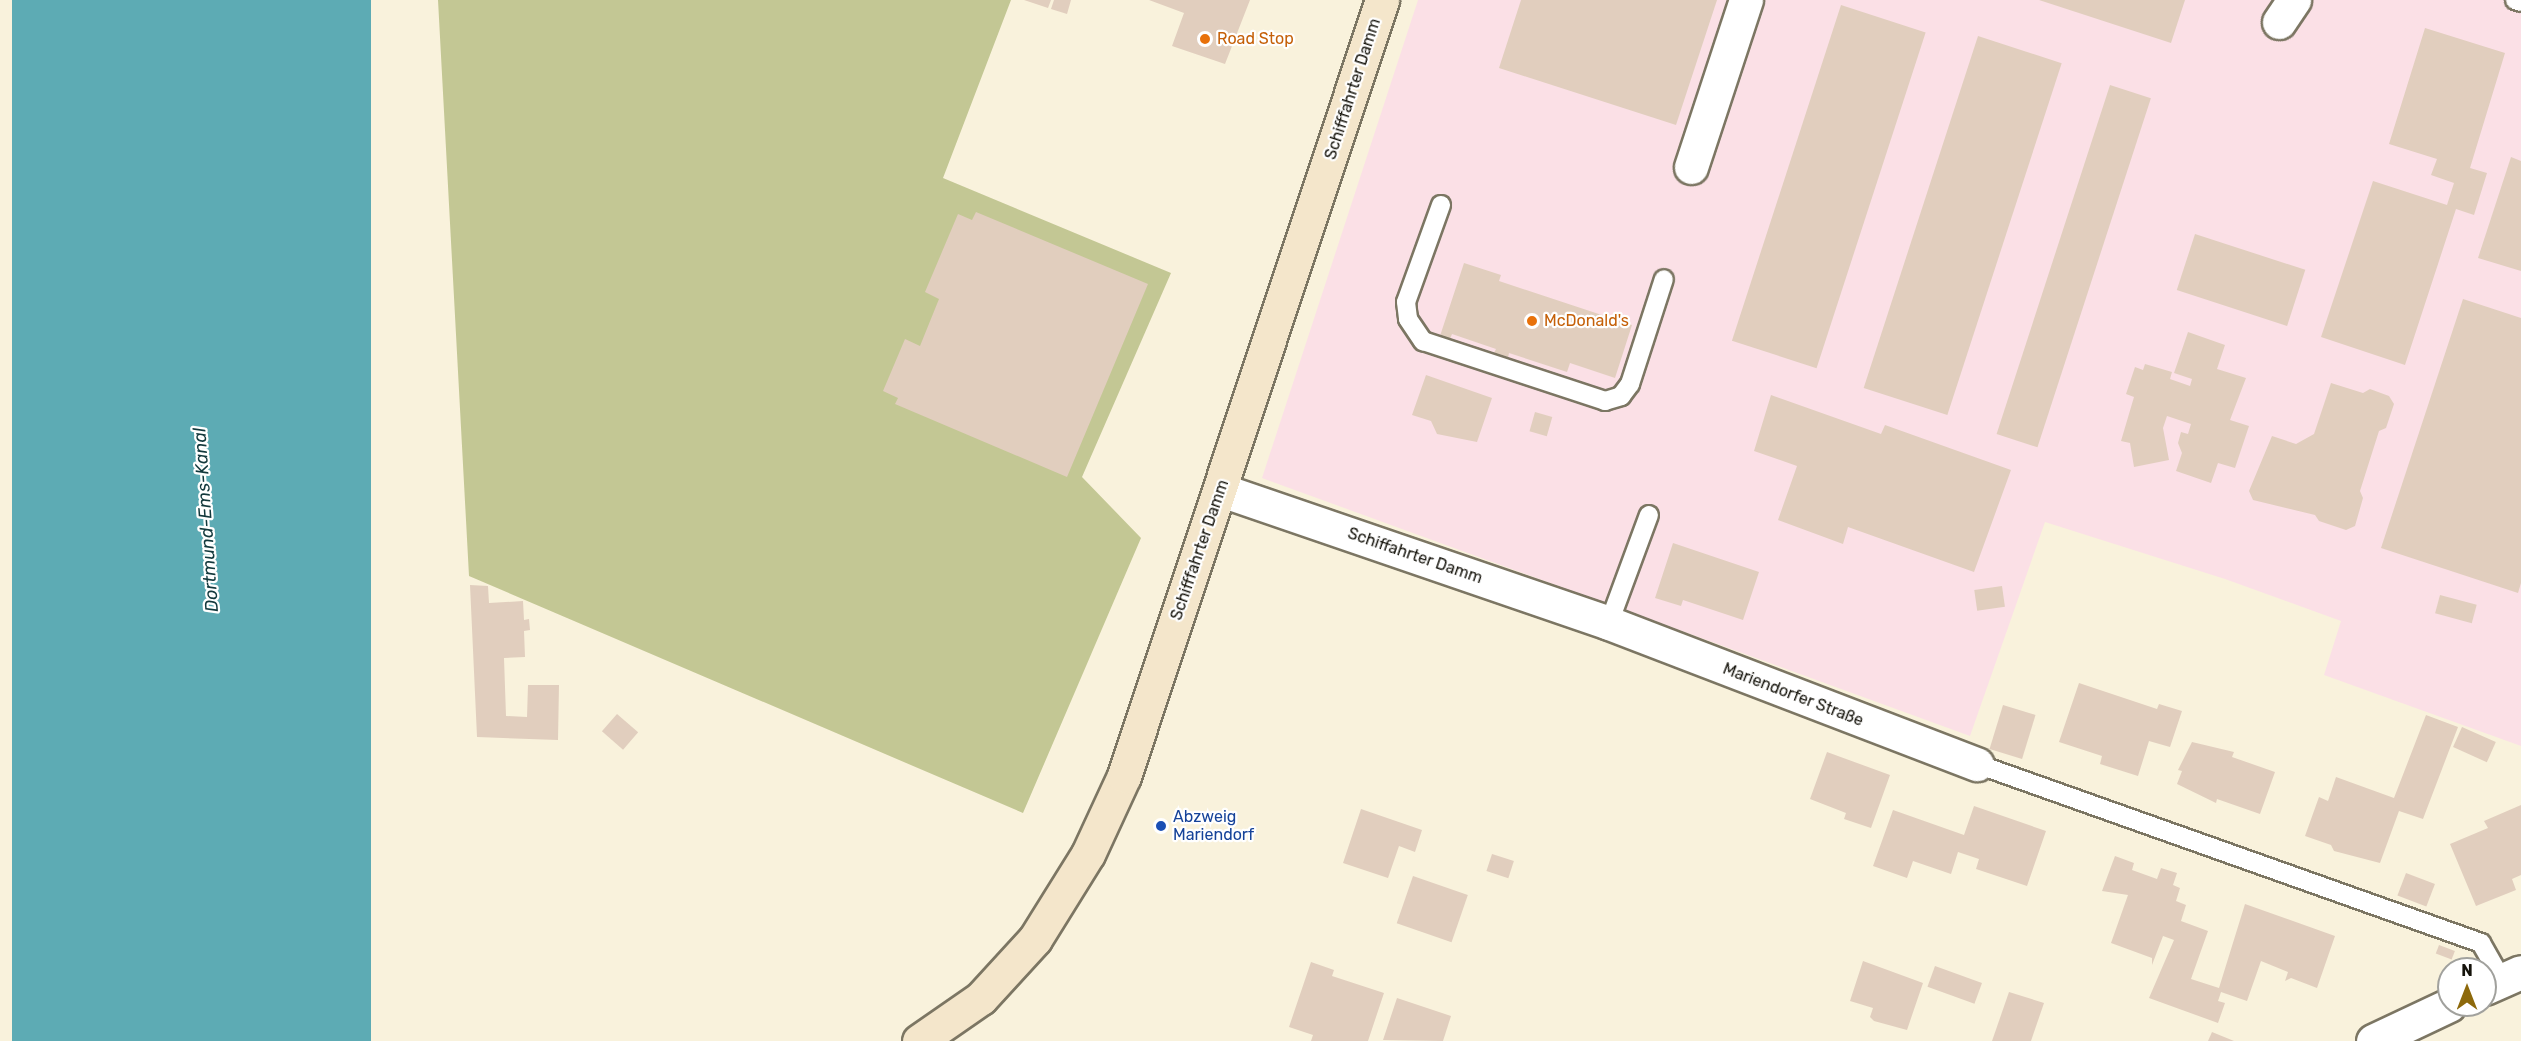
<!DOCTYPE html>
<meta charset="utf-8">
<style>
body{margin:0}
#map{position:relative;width:2521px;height:1041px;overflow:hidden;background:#f9f2dc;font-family:Rubik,sans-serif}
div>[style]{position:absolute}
.commercial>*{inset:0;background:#fbe0e6}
.green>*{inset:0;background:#c3c794}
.water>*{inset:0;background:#5dabb4;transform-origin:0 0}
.building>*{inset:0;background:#e1cebe;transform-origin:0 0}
.roads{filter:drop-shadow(2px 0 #7c7663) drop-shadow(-2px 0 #7c7663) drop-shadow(0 2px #7c7663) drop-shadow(0 -2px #7c7663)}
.lane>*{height:18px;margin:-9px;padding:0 9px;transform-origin:9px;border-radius:9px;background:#fff}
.street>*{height:33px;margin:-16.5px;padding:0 16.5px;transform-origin:16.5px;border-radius:16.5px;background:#fff}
.secondary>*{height:33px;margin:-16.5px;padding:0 16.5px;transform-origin:16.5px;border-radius:16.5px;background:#f4e6cb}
.dots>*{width:16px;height:16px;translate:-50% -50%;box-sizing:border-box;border:3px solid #fff;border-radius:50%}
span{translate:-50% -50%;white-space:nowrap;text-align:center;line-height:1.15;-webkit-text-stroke:4.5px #fff;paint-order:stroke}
.food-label{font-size:16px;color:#c56008}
.left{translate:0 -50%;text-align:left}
.street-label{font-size:16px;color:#15130b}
.transit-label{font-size:16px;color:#164399}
.water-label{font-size:18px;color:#12383c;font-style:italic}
.north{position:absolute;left:2437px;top:957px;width:60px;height:60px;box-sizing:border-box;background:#fff;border:2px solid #a1a19d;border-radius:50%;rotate:0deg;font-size:16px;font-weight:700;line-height:24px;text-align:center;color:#15130b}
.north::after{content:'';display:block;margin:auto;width:21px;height:27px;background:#8d690b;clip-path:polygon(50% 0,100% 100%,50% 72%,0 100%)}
</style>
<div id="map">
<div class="commercial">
<i style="clip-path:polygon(1418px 0,2521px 0,2521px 746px,2324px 675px,2341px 621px,2225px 579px,2045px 522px,1970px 736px,1262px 478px)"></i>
</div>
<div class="green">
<i style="clip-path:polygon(438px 0,1011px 0,943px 178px,1171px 273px,1082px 477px,1141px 538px,1023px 813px,469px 576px)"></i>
</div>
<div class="water">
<i style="left:12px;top:0;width:359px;height:1043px"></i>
</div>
<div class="building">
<i style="clip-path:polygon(1024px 0,1051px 0,1048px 8px)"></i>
<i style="clip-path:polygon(1054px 0,1071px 0,1067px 14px,1051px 9px)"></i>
<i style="clip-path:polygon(1149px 0,1250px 0,1225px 64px,1172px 46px,1184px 13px)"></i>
<i style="clip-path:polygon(1521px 0,1717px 0,1676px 125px,1499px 68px)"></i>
<i style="clip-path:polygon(2039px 0,2185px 0,2171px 43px)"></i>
<i style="left:1841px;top:5px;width:89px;height:353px;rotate:18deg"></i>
<i style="clip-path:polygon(2425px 28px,2505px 53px,2470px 168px,2487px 173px,2474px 215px,2456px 209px,2405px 365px,2321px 337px,2373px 181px,2447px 205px,2454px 183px,2431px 175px,2437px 159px,2389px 144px)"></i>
<i style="left:1978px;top:36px;width:88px;height:370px;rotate:18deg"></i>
<i style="left:2110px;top:85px;width:43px;height:367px;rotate:18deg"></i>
<i style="clip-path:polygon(2511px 157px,2521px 161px,2521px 271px,2478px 258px)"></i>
<i style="clip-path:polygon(976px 212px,1148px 284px,1067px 477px,895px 404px,898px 398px,883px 391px,905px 339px,920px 346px,939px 299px,925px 292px,958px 214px,972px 220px)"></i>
<i style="left:2195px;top:234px;width:116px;height:59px;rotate:18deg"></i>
<i style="clip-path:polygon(1464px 263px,1501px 275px,1499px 281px,1632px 325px,1615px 378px,1570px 363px,1567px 372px,1509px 353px,1508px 358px,1494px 353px,1496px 349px,1452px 334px,1450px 339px,1440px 336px)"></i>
<i style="clip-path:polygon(2463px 299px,2521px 318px,2521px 583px,2518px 593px,2381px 548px)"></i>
<i style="clip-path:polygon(2188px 332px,2225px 345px,2217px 369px,2246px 378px,2230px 420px,2249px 426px,2235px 468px,2218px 463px,2211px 483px,2176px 471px,2182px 453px,2178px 443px,2181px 432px,2188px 434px,2191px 424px,2167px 416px,2163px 428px,2169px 460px,2134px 467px,2130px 443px,2121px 441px,2134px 397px,2126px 394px,2135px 367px,2143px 370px,2145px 364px,2172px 372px,2170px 379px,2190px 386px,2192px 379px,2174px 373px)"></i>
<i style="clip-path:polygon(1426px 375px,1492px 398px,1477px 442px,1437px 434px,1431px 421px,1412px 415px)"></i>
<i style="clip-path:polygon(2331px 383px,2363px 393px,2370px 389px,2389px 396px,2394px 404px,2386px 428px,2379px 431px,2360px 491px,2363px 498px,2355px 526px,2346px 530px,2319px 521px,2315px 515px,2253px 500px,2249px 491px,2272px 436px,2296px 444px,2314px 434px)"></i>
<i style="clip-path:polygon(1771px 395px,1881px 434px,1885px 425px,2011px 470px,1974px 572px,1848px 527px,1843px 544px,1778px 520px,1797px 466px,1754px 451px)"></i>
<i style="left:1535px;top:412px;width:18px;height:20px;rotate:16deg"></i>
<i style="clip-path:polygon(1673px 543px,1759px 572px,1743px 620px,1683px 600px,1681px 606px,1655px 598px)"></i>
<i style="clip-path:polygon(470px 585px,488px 586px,489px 603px,523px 601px,524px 620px,529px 619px,530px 630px,524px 631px,525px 657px,504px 658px,506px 716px,527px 717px,528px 685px,559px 685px,558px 740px,477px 737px)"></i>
<i style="left:2002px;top:586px;width:21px;height:28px;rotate:82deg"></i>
<i style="left:2440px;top:595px;width:38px;height:19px;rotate:15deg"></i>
<i style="clip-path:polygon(2079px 683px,2157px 709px,2159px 704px,2182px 711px,2170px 747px,2149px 741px,2138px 776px,2100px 764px,2102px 756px,2059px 742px)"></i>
<i style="left:2003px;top:705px;width:34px;height:46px;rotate:17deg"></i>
<i style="left:617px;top:714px;width:28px;height:23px;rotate:41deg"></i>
<i style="clip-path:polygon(2426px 715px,2458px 727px,2423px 819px,2399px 811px,2380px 863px,2334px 851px,2331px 845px,2305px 836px,2319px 797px,2328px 801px,2336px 777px,2394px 798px)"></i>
<i style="left:2462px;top:727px;width:37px;height:22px;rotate:24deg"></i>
<i style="clip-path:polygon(2192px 742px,2234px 752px,2232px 757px,2275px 772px,2260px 814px,2217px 799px,2216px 803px,2177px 784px,2182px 771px,2178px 770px)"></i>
<i style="clip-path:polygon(1827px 752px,1890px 775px,1871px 828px,1844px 819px,1846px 813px,1810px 799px)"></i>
<i style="clip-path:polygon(2521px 805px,2521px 875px,2512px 879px,2516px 890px,2476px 906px,2450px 844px,2488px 828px,2484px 821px)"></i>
<i style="clip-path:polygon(1974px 806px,2046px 831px,2027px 886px,1976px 869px,1979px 859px,1958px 852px,1951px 874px,1913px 861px,1907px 878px,1873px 866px,1893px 810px,1964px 835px)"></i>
<i style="clip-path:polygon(1361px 809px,1422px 830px,1415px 852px,1399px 846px,1388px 878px,1343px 863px)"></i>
<i style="left:1492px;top:854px;width:23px;height:18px;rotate:18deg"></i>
<i style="clip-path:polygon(2115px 856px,2134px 863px,2132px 870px,2157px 879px,2161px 868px,2177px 873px,2173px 885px,2180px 888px,2176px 901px,2186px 905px,2181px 921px,2208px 931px,2191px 979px,2219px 988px,2245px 904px,2335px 936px,2317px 988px,2291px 978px,2285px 981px,2288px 972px,2261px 961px,2247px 1001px,2221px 992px,2218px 1001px,2225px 1003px,2218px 1023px,2149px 998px,2174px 940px,2163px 936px,2152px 965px,2152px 958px,2111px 943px,2128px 895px,2102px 891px)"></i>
<i style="left:2406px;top:873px;width:31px;height:24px;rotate:21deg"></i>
<i style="left:1413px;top:876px;width:58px;height:50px;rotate:19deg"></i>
<i style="left:2439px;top:945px;width:17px;height:9px;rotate:21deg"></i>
<i style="clip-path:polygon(1863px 961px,1923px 983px,1907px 1030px,1874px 1021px,1870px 1017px,1873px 1008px,1850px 1001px)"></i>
<i style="clip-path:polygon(1311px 962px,1334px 970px,1332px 976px,1384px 993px,1368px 1041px,1311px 1041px,1313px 1035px,1289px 1027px)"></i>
<i style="left:1935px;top:966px;width:50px;height:22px;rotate:20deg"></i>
<i style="clip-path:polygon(2009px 992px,2044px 1003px,2031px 1041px,1992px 1041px)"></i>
<i style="clip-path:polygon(1397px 998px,1451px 1016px,1443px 1041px,1383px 1040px)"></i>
<i style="clip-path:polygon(2212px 1032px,2234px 1041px,2208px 1041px)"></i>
</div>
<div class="roads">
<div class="lane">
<i style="left:2515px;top:0;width:6px;rotate:18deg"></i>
<i style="left:1441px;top:205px;width:103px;rotate:109.8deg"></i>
<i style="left:1406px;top:302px;width:17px;rotate:83deg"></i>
<i style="left:1408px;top:319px;width:27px;rotate:56deg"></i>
<i style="left:1423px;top:341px;width:192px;rotate:18.2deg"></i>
<i style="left:1605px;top:401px;width:17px;rotate:-17deg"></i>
<i style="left:1621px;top:396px;width:15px;rotate:-53deg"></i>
<i style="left:1630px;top:384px;width:110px;rotate:-72.1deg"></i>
<i style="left:1609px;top:623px;width:115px;rotate:-69.7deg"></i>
<i style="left:1977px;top:764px;width:535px;rotate:19.55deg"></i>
<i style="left:2481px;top:943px;width:43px;rotate:60.4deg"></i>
</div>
<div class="street">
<i style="left:2279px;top:22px;width:27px;rotate:-56deg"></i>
<i style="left:1691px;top:167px;width:176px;rotate:-71.8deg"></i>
<i style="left:1221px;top:490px;width:410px;rotate:18.9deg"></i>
<i style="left:1609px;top:623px;width:394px;rotate:21deg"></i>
<i style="left:2485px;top:988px;width:39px;rotate:-24deg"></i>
<i style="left:2373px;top:1041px;width:84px;rotate:-25.3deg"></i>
</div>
<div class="secondary">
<i style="left:919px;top:1041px;width:75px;rotate:-34.7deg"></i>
<i style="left:981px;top:998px;width:80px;rotate:-47.5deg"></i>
<i style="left:1035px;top:939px;width:100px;rotate:-58.1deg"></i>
<i style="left:1088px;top:854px;width:86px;rotate:-65.2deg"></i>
<i style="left:1124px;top:776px;width:818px;rotate:-71.61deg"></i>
</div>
</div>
<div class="dots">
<i style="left:1205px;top:39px;background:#e8710a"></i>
<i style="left:1532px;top:321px;background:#e8710a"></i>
<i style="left:1161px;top:826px;background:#1a4fb4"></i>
</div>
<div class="food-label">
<span class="left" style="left:1217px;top:39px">Road Stop</span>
<span class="left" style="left:1544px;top:321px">McDonald's</span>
</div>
<div class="street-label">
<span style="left:1353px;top:89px;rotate:-72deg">Schifffahrter Damm</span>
<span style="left:1200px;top:550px;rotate:-71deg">Schifffahrter Damm</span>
<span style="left:1415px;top:556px;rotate:19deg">Schiffahrter Damm</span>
<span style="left:1793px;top:695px;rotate:21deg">Mariendorfer Straße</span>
</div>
<div class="transit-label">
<span class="left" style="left:1173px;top:826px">Abzweig<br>Mariendorf</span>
</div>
<div class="water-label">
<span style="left:206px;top:520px;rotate:-94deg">Dortmund-Ems-Kanal</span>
</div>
<div class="north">N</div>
</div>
